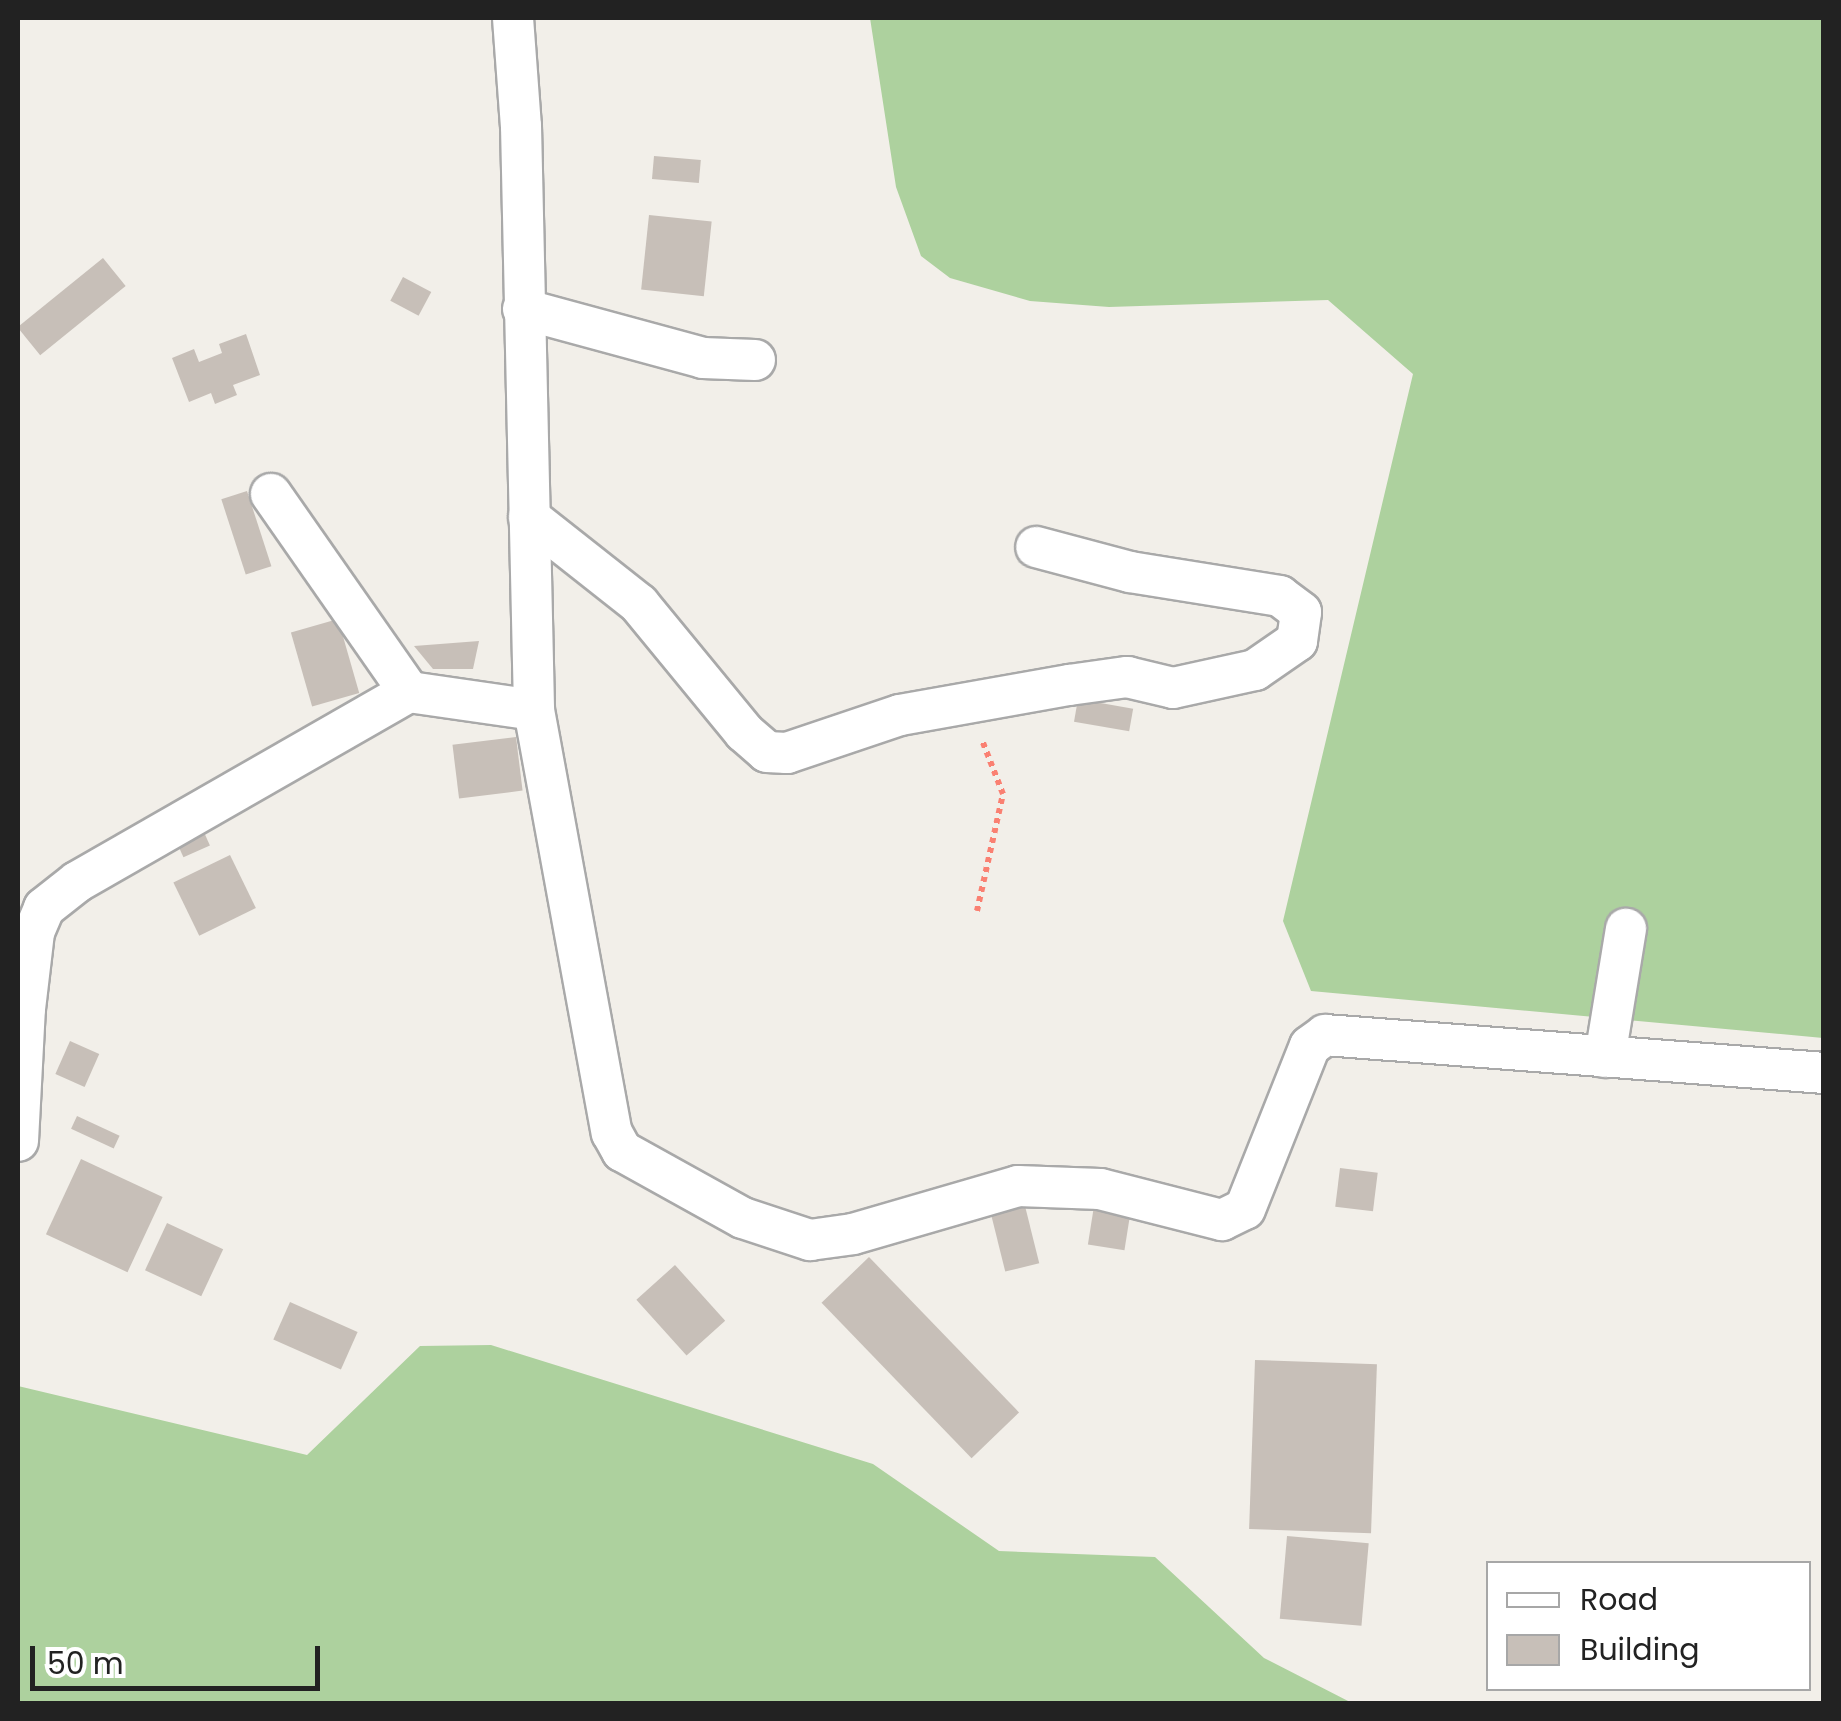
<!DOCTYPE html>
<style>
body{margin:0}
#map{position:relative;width:1841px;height:1721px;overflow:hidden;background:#f2efe9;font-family:Poppins,sans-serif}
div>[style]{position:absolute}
.forest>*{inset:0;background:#add19e}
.building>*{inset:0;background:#c7bfb8;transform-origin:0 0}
.path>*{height:6px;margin-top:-3px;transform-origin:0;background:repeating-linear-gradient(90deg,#fa8072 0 5px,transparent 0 10px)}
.roads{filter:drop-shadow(2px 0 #a9a9a9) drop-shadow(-2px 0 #a9a9a9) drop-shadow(0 2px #a9a9a9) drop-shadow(0 -2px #a9a9a9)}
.street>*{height:40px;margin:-20px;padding:0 20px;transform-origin:20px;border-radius:20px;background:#fff}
span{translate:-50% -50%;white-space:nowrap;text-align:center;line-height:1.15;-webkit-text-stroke:9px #fff;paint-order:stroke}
.frame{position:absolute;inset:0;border:20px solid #222;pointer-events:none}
.legend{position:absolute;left:1486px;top:1561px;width:325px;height:130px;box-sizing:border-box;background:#fff;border:2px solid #a7a7a7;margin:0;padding:12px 18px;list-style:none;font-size:30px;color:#222}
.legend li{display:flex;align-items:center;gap:20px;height:50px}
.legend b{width:50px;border:2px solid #a7a7a7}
.scale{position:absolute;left:30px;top:1646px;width:290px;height:45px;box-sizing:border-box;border:5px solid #222;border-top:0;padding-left:12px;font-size:30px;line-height:35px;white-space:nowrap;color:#222;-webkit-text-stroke:8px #fff;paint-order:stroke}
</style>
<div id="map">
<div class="forest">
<i style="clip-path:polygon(870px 18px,1823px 18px,1823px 1038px,1311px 991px,1283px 921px,1413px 374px,1328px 300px,1109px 307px,1030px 301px,950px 278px,921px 256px,896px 187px)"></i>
<i style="clip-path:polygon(491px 1345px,873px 1464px,999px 1551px,1155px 1557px,1264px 1658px,1352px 1703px,18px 1703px,18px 1386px,307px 1455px,420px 1346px)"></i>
</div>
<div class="building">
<i style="left:654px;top:156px;width:47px;height:23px;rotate:5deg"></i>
<i style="left:649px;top:215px;width:63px;height:75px;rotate:6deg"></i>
<i style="left:103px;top:258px;width:36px;height:110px;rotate:51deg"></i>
<i style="left:403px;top:277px;width:32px;height:27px;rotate:28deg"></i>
<i style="clip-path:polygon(246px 334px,260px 375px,233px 385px,237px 395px,215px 404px,211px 393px,189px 402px,172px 358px,194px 349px,199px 362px,222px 353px,219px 344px)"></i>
<i style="left:247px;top:491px;width:79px;height:27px;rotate:72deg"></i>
<i style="left:338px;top:619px;width:77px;height:49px;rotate:74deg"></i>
<i style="clip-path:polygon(479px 641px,473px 669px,433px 669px,414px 646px)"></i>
<i style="left:1078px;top:699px;width:56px;height:23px;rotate:10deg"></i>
<i style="left:516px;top:737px;width:54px;height:64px;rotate:83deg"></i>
<i style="left:203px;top:830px;width:17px;height:29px;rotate:66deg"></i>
<i style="left:230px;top:855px;width:59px;height:63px;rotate:64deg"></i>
<i style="left:70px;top:1041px;width:32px;height:36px;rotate:24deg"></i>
<i style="left:77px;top:1116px;width:47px;height:14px;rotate:25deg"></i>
<i style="left:81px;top:1159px;width:90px;height:83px;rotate:25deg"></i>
<i style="left:1340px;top:1168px;width:38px;height:39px;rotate:7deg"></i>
<i style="left:1024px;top:1202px;width:63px;height:35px;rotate:76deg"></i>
<i style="left:1094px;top:1206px;width:37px;height:39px;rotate:9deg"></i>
<i style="left:167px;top:1223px;width:62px;height:52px;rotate:25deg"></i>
<i style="left:869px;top:1257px;width:216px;height:66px;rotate:46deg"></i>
<i style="left:675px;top:1265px;width:75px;height:52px;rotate:48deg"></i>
<i style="left:290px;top:1302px;width:74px;height:41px;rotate:24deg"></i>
<i style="left:1255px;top:1360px;width:122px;height:169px;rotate:2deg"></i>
<i style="left:1287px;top:1536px;width:82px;height:83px;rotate:5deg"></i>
</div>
<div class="path">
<i style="left:977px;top:911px;width:120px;rotate:-77.5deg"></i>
<i style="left:1003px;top:794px;width:58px;rotate:-111.3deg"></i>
</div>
<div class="roads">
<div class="street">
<i style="left:513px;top:18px;width:108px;rotate:85.8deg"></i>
<i style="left:521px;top:126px;width:584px;rotate:88.72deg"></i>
<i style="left:534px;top:710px;width:430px;rotate:79.6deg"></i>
<i style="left:612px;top:1133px;width:21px;rotate:61deg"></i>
<i style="left:622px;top:1151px;width:138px;rotate:29deg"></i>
<i style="left:743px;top:1218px;width:71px;rotate:18.2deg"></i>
<i style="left:810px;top:1240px;width:43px;rotate:-7.9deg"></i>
<i style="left:853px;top:1234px;width:172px;rotate:-16.2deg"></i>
<i style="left:1018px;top:1186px;width:82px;rotate:2.1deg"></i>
<i style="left:1100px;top:1189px;width:126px;rotate:14.3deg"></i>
<i style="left:1222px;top:1220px;width:25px;rotate:-26deg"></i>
<i style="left:1245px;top:1209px;width:175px;rotate:-68.3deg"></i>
<i style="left:1310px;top:1046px;width:19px;rotate:-36deg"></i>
<i style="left:1325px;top:1035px;width:500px;rotate:4.35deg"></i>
<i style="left:523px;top:309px;width:187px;rotate:15.2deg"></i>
<i style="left:703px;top:358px;width:52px;rotate:2.2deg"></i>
<i style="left:271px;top:494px;width:241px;rotate:55.1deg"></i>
<i style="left:529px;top:517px;width:140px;rotate:38.3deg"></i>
<i style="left:639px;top:604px;width:166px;rotate:50.6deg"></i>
<i style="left:744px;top:732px;width:30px;rotate:41deg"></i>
<i style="left:767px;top:752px;width:20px;rotate:3deg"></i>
<i style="left:787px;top:753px;width:119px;rotate:-18.6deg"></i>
<i style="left:900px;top:715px;width:172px;rotate:-10.1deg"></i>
<i style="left:1069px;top:685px;width:59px;rotate:-7.9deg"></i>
<i style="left:1127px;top:677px;width:47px;rotate:13.4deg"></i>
<i style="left:1173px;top:688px;width:84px;rotate:-12.4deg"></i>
<i style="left:1255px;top:670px;width:51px;rotate:-34.6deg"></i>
<i style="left:1297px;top:641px;width:29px;rotate:-82deg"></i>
<i style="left:1301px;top:612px;width:26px;rotate:-143deg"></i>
<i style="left:1280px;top:596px;width:152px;rotate:-170.9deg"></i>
<i style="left:1130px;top:572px;width:97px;rotate:-165.1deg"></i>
<i style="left:1605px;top:1057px;width:130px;rotate:-80.7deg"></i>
<i style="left:18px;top:1141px;width:132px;rotate:-87deg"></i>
<i style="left:25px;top:1009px;width:78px;rotate:-83.3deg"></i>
<i style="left:34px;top:932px;width:26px;rotate:-67deg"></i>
<i style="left:44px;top:908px;width:42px;rotate:-38.2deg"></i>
<i style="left:77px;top:882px;width:383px;rotate:-29.8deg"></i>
<i style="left:409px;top:692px;width:126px;rotate:8.2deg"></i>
</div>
</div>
<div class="frame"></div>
<ul class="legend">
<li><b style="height:12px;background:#fff"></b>Road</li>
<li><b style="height:28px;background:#c7bfb8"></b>Building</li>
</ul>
<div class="scale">50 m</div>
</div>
